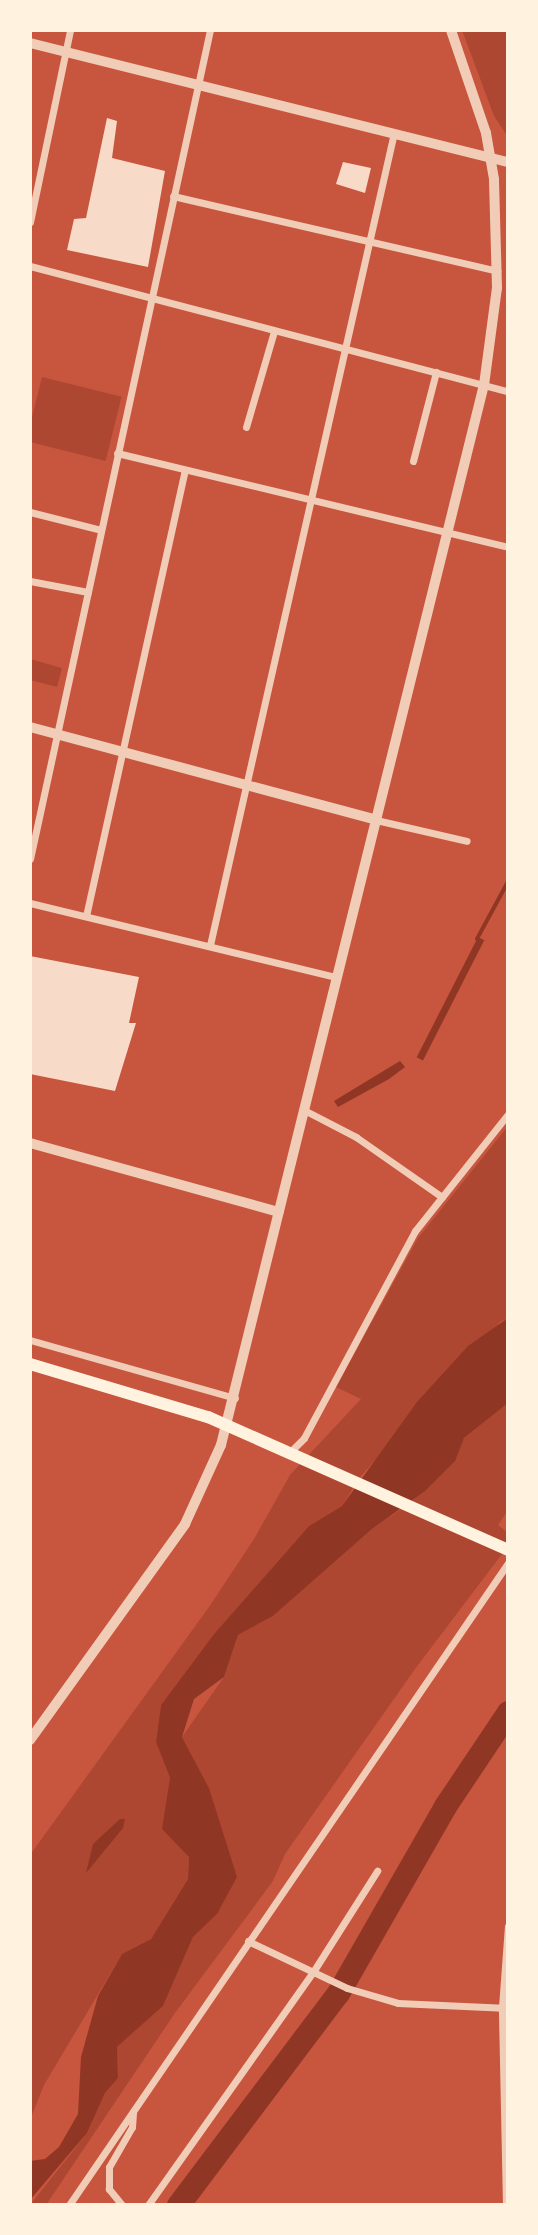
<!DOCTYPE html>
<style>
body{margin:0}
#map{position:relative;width:538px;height:2235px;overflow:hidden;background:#c8553d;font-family:Cabin,sans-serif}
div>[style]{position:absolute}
.green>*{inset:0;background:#ae4732;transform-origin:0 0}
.water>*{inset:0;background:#8f3625;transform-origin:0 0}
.stream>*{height:3.5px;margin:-1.75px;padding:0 1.75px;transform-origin:1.75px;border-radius:1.75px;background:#8f3625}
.river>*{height:23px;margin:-11.5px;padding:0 11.5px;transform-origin:11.5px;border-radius:11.5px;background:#8f3625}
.building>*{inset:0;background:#f7dbc8}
.minor>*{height:7px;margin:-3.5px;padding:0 3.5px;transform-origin:3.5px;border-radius:3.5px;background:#f1ccb7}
.tertiary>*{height:10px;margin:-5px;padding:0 5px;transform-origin:5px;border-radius:5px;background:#f1ccb7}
.primary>*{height:12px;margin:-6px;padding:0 6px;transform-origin:6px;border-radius:6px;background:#fff3e0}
span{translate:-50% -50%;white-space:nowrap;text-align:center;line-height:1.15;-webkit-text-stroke:5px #fff3e0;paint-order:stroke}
.frame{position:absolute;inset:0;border:32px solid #fff3e0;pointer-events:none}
</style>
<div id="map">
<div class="green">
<i style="clip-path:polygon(462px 30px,508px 30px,508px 137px,494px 116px)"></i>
<i style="left:42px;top:377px;width:82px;height:66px;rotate:14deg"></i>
<i style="clip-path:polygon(30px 659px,62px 668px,57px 687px,30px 680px)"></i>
<i style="clip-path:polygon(508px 1126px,508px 1318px,500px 1322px,360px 1477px,342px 1506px,309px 1526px,214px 1634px,161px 1705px,156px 1742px,170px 1778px,176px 1840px,189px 1857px,188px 1879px,151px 1939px,122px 1954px,44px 2085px,30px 2120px,30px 1855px,209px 1607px,254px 1539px,290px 1475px,361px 1399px,336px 1387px,418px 1238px)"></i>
<i style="clip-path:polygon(508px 1403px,508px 1510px,498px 1525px,508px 1533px,508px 1546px,415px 1669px,285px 1854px,273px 1881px,175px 2013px,46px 2205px,30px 2205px,87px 2133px,105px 2093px,118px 2078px,117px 2047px,163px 2006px,193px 1937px,217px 1914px,220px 1830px,209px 1788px,182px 1737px,224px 1677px,238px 1635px,273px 1616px,372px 1529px,410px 1503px,454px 1461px,464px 1438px)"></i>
</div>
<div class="water">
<i style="left:478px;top:937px;width:7px;height:135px;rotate:27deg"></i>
<i style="clip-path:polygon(400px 1061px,405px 1067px,389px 1079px,338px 1107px,334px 1101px)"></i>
<i style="clip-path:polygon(508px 1318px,508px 1403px,464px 1438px,455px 1461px,425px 1491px,372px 1529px,273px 1616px,238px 1635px,224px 1677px,194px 1699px,182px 1737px,209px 1788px,237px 1877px,217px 1914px,193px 1937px,163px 2006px,117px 2047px,118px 2078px,105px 2093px,87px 2133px,30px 2200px,30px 2161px,45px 2159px,59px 2147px,78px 2114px,81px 2057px,98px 1996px,122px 1954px,151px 1939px,188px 1879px,189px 1857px,162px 1829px,170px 1778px,156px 1742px,161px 1705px,214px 1634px,309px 1526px,342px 1506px,417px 1402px,468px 1346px)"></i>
<i style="clip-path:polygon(120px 1819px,125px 1819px,123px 1828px,86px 1873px,93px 1844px)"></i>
</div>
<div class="stream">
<i style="left:477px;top:939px;width:65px;rotate:-61.5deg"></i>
</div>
<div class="river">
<i style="left:178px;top:2205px;width:266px;rotate:-53deg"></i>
<i style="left:338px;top:1993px;width:215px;rotate:-60.2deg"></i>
<i style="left:445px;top:1806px;width:113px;rotate:-56.2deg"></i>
</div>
<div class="building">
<i style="clip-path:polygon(107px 118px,117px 121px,112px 158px,165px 171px,148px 267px,67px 250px,74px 219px,86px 218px)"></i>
<i style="clip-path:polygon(343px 162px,371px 168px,365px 193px,336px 184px)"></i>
<i style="clip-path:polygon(30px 956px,139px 977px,129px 1023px,136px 1023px,115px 1091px,30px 1074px)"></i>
</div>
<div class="minor">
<i style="left:173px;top:196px;width:333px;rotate:13deg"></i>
<i style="left:30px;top:222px;width:196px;rotate:-78.2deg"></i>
<i style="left:30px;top:266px;width:494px;rotate:14.7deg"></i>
<i style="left:246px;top:427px;width:100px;rotate:-73.7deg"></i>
<i style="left:117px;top:453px;width:402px;rotate:13.5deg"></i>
<i style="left:413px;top:461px;width:92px;rotate:-75.5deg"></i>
<i style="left:30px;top:512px;width:73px;rotate:14.2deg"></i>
<i style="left:30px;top:581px;width:59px;rotate:10.7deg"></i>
<i style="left:376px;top:820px;width:93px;rotate:13deg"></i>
<i style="left:30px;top:859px;width:848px;rotate:-77.75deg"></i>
<i style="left:30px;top:903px;width:316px;rotate:13.6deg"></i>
<i style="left:86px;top:916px;width:456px;rotate:-77.5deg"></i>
<i style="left:210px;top:945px;width:828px;rotate:-77.24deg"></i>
<i style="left:304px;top:1110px;width:59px;rotate:27.4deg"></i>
<i style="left:356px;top:1137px;width:105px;rotate:34.9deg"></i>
<i style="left:30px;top:1340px;width:213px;rotate:15.8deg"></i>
<i style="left:289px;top:1453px;width:21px;rotate:-45deg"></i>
<i style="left:304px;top:1438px;width:235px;rotate:-61.8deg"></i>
<i style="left:415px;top:1231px;width:149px;rotate:-51.5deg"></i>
<i style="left:248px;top:1941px;width:110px;rotate:25.4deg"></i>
<i style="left:347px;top:1988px;width:53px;rotate:16.4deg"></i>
<i style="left:398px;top:2003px;width:110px;rotate:2.6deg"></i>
<i style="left:69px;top:2205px;width:778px;rotate:-55.64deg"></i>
<i style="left:122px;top:2205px;width:21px;rotate:-129deg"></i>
<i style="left:109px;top:2189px;width:22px;rotate:-90deg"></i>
<i style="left:109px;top:2167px;width:46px;rotate:-60.1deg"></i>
<i style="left:132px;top:2127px;width:15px;rotate:-86deg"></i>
<i style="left:148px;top:2205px;width:286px;rotate:-54.7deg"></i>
<i style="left:313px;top:1972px;width:120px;rotate:-57.6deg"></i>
<i style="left:506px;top:2205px;width:198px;rotate:-91.2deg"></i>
<i style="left:502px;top:2007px;width:81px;rotate:-85.8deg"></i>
</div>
<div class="tertiary">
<i style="left:30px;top:43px;width:493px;rotate:14deg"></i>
<i style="left:30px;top:727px;width:358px;rotate:15deg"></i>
<i style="left:30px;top:1143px;width:258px;rotate:15.5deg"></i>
<i style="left:30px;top:1740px;width:266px;rotate:-54.3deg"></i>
<i style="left:185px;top:1524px;width:87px;rotate:-65.5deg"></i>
<i style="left:221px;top:1445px;width:1092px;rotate:-76.07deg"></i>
<i style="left:484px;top:385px;width:98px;rotate:-82.4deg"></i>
<i style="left:497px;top:288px;width:109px;rotate:-91.6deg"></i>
<i style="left:494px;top:179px;width:47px;rotate:-99.9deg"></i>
<i style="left:486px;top:133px;width:109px;rotate:-108.8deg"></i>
</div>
<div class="primary">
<i style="left:30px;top:1364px;width:186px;rotate:16.6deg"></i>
<i style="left:208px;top:1417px;width:328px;rotate:23.9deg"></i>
</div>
<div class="frame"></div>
</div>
